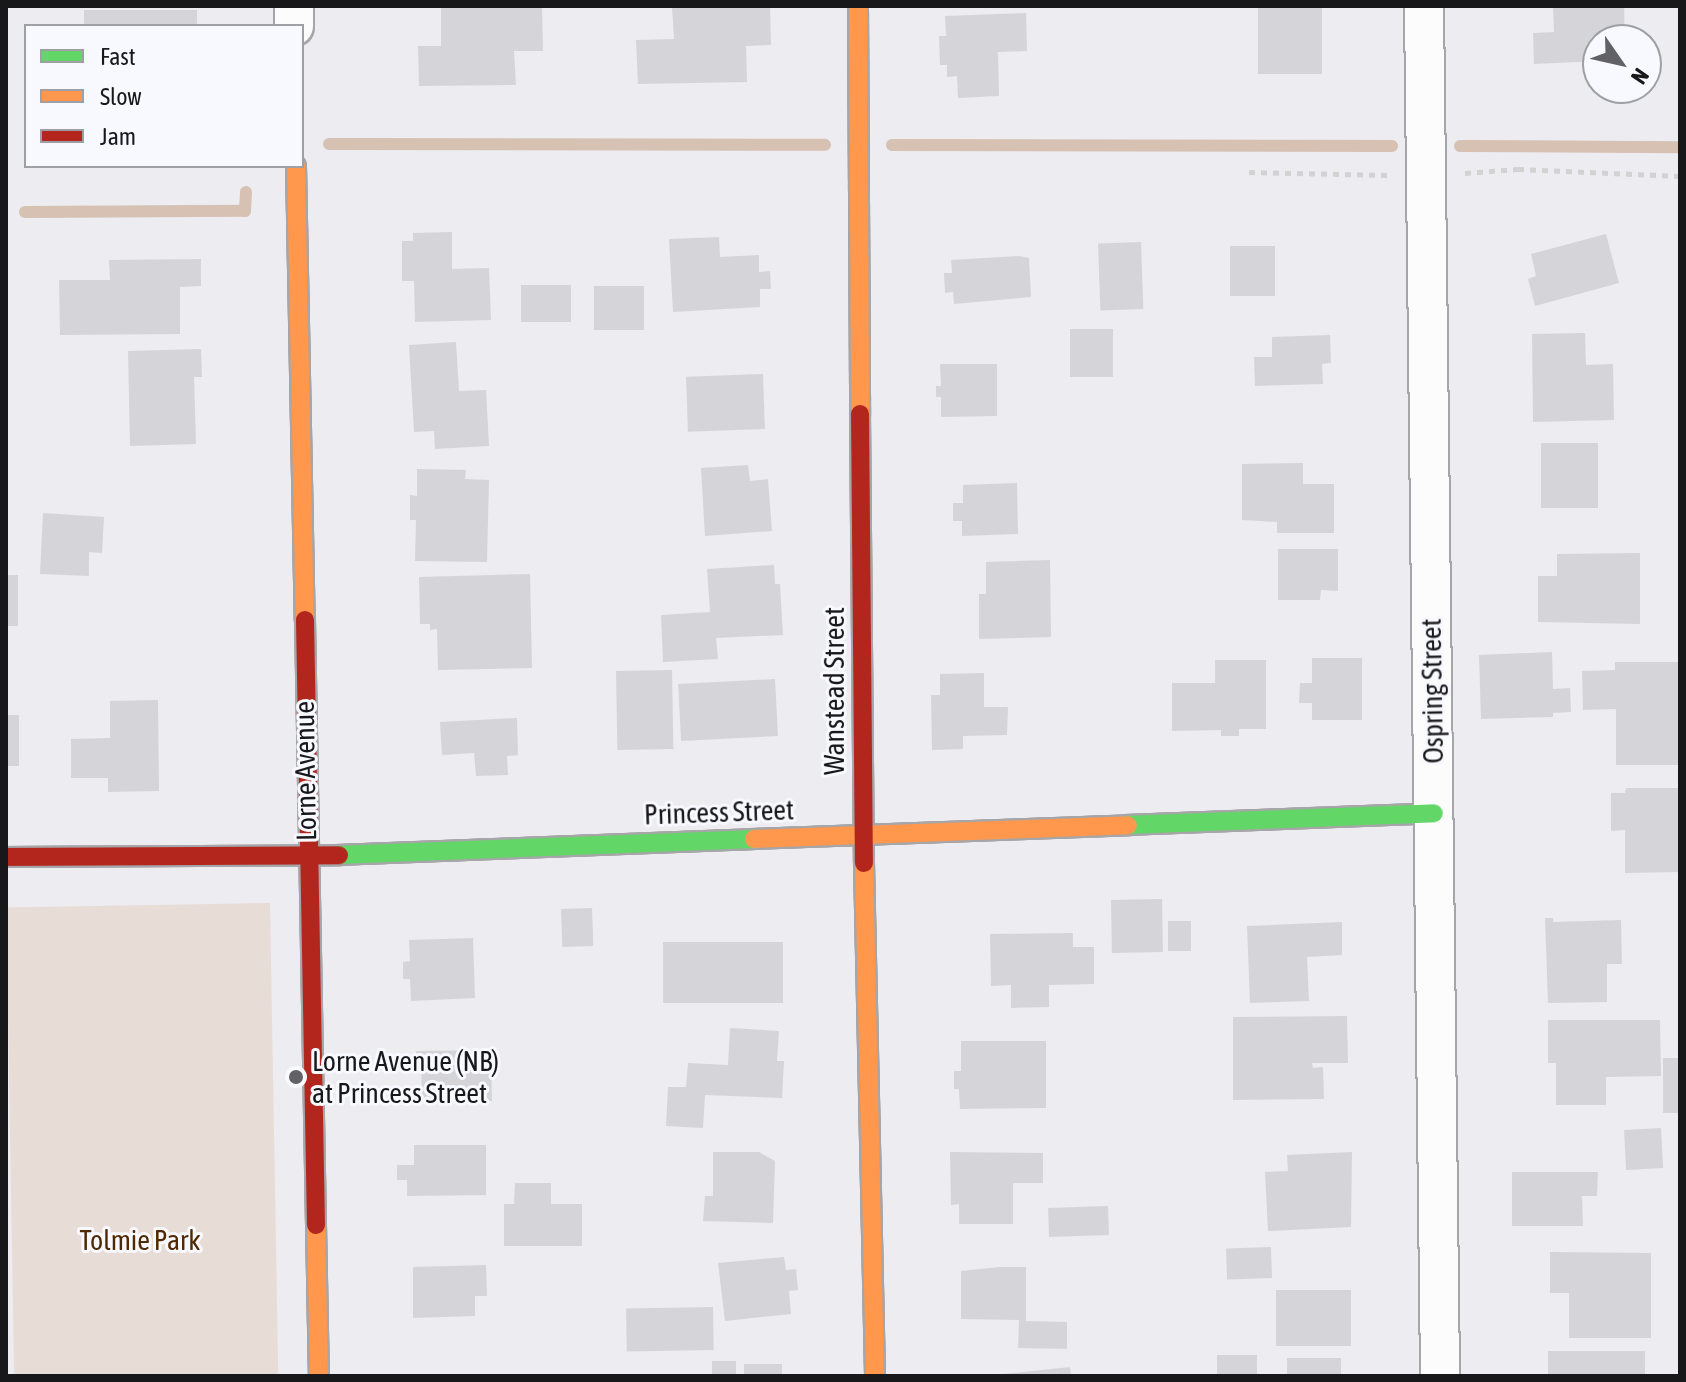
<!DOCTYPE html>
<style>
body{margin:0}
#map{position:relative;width:1686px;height:1382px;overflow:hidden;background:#ececf1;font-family:"Asap Condensed",sans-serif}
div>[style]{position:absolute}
.green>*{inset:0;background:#e8dcd6;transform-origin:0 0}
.stream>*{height:12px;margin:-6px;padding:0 6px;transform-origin:6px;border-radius:6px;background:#d6c1b3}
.building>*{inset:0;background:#d5d5d9;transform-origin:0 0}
.path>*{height:5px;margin-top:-2.5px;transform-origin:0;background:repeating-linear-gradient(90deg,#d2d2d3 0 6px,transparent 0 12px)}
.roads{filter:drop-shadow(2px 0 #a6a6a9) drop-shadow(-2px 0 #a6a6a9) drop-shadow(0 2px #a6a6a9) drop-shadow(0 -2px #a6a6a9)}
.street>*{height:38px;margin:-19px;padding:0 19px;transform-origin:19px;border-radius:19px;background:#fcfcfd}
.fast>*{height:18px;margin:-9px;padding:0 9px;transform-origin:9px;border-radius:9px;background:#63d668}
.slow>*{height:18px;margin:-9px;padding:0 9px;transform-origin:9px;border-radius:9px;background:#ff974d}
.jam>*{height:18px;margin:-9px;padding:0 9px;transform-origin:9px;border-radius:9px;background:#b3261e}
.dots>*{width:22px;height:22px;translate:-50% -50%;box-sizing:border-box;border:4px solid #f8f8ff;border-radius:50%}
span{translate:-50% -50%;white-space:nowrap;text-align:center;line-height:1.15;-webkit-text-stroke:6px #f8f8ff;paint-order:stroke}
.street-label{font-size:28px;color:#18181b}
.poi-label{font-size:28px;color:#18181b}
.left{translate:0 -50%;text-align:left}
.park-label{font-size:28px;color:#502901}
.frame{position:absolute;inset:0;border:8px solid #18181b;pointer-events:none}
.legend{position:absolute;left:24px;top:24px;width:280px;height:144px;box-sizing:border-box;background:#f8f8ff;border:2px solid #9e9ea4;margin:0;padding:10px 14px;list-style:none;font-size:24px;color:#18181b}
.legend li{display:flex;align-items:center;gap:16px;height:40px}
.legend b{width:40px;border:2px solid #9e9ea4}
.north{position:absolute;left:1582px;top:24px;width:80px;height:80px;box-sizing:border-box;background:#f8f8ff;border:2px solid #9e9ea4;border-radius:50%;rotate:124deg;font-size:22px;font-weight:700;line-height:32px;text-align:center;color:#18181b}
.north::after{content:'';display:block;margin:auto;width:28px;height:36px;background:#626266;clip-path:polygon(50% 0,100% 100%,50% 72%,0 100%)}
</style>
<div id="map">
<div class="green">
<i style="left:270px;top:903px;width:473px;height:264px;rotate:89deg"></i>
</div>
<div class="stream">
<i style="left:329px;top:144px;width:496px;rotate:0.1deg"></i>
<i style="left:892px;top:145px;width:500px;rotate:0.11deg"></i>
<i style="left:1460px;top:146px;width:220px;rotate:0.3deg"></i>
<i style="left:25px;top:212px;width:220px;rotate:-0.3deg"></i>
<i style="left:245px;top:211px;width:19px;rotate:-87deg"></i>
</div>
<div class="building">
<i style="clip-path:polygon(542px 6px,543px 51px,514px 51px,516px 85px,419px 86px,418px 46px,441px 46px,441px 8px)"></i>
<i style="clip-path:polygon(770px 6px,771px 45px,746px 46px,747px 82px,638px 84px,636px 40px,674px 39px,672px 7px)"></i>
<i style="left:1258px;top:6px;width:64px;height:68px"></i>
<i style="clip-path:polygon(1553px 6px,1624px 6px,1625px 40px,1598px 40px,1598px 61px,1534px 64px,1533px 33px,1554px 32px)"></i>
<i style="left:197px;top:10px;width:16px;height:113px;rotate:90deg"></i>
<i style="clip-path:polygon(1026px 13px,1027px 51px,998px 52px,999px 96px,958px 98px,957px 76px,947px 77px,947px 65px,940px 65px,939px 36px,946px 36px,945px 16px)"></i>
<i style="clip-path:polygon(452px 232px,452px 269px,489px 268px,491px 320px,415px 322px,414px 281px,402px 281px,402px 241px,413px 241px,413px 233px)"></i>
<i style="clip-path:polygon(1606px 234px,1619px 283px,1535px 306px,1528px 279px,1536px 276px,1531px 254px)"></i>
<i style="clip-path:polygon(719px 237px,720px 257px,759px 255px,759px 272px,770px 271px,771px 289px,760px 289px,760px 307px,673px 312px,669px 239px)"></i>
<i style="left:1141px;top:242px;width:67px;height:43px;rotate:88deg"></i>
<i style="left:1230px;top:246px;width:45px;height:50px"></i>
<i style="clip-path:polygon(1019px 256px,1029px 258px,1031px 297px,954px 304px,953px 292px,945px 293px,944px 273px,952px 273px,951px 260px)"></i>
<i style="clip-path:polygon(201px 259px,201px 286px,180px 287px,180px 334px,60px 335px,59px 280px,110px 280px,109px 260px)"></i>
<i style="left:521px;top:285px;width:50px;height:37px"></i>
<i style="left:594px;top:286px;width:50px;height:44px"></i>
<i style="left:1070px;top:329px;width:43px;height:48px"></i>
<i style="clip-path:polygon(1585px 333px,1586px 365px,1613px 364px,1614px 420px,1533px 422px,1532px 334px)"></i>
<i style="clip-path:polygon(1330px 335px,1331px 363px,1322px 364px,1323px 384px,1255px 386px,1254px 357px,1272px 357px,1272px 337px)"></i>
<i style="clip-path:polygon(456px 342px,459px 391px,486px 390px,489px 446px,435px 449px,434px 431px,414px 432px,409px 345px)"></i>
<i style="clip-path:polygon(201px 349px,202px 377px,194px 377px,196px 444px,130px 446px,128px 351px)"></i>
<i style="clip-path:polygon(940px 364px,997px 364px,997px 416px,941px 417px,941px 397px,936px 397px,936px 386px,941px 386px)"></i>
<i style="left:763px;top:374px;width:55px;height:77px;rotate:88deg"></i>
<i style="left:1541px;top:443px;width:57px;height:65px"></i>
<i style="clip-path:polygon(1303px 463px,1303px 484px,1334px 484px,1334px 533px,1277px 533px,1277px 522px,1242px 520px,1242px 464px)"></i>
<i style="clip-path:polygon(748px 465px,750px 481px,768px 479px,772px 531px,705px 536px,701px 468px)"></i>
<i style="clip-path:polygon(417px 469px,466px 470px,465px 479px,489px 480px,487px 562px,415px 561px,416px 520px,410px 520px,410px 495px,417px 496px)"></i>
<i style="clip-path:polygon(1017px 483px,1018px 534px,962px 536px,962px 521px,953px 521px,953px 503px,963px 503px,963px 485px)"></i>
<i style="clip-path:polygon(43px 513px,104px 517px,102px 553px,89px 552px,89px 576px,40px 574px)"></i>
<i style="clip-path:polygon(1278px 549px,1338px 549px,1338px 591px,1321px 590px,1320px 600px,1278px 600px)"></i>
<i style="clip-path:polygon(1640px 553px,1640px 624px,1538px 622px,1538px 576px,1557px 576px,1557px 554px)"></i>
<i style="clip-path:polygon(1050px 560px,1051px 637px,979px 639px,979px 594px,986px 594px,986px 562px)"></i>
<i style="clip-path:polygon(774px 565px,775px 584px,780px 584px,783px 635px,716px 638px,718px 659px,663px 662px,661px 615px,710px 612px,707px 569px)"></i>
<i style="clip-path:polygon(530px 574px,532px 668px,438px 670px,437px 629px,430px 630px,430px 624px,420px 624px,419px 577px)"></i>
<i style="left:6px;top:575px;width:12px;height:51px"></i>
<i style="clip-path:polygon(1552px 652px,1553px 689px,1570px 688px,1571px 712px,1553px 713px,1553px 717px,1481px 719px,1479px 655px)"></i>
<i style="clip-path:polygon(1312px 658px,1362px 658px,1362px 720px,1312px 720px,1312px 703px,1299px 703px,1300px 683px,1312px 683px)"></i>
<i style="clip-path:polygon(1215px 660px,1266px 660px,1266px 729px,1239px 729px,1239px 736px,1221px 736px,1221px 730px,1172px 731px,1172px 683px,1215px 683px)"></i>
<i style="clip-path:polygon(1615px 662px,1680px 662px,1680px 765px,1616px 765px,1616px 709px,1583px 710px,1582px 671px,1615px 670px)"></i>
<i style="left:672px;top:670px;width:79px;height:56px;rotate:89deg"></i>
<i style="clip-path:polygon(984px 673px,984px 707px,1008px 707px,1007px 735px,963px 736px,963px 749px,932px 750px,931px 695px,940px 695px,940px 674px)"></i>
<i style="left:775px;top:679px;width:57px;height:97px;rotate:87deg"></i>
<i style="clip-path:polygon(158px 700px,159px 791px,108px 792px,108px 778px,71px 778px,71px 739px,110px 738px,110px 701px)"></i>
<i style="left:6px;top:715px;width:13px;height:51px"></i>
<i style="clip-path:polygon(517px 718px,518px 755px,507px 756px,508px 775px,476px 776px,474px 753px,442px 755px,440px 722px)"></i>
<i style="clip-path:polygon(1626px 788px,1680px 788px,1680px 872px,1625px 873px,1625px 830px,1611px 831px,1611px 793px,1625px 793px)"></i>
<i style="left:1162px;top:899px;width:53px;height:51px;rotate:89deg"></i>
<i style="left:592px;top:908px;width:38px;height:31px;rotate:88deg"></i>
<i style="clip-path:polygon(1545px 918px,1553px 918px,1553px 922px,1621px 920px,1622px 964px,1607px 964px,1607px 1002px,1548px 1003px)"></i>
<i style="left:1191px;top:921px;width:30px;height:23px;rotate:90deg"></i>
<i style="clip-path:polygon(1342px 922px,1342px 955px,1307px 957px,1309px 1001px,1250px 1003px,1247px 926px)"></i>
<i style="clip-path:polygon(1073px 933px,1073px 947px,1094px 947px,1094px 984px,1049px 985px,1049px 1007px,1011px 1008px,1011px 985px,991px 986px,990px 934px)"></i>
<i style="clip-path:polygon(473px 938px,475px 998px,411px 1001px,410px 979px,403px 979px,403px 962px,410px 961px,409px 940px)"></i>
<i style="left:663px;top:942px;width:120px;height:61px"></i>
<i style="clip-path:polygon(1347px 1016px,1348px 1063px,1312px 1063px,1313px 1068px,1323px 1067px,1324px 1099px,1233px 1100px,1233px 1017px)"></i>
<i style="clip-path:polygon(1548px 1020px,1660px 1020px,1661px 1076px,1606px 1077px,1606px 1105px,1556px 1105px,1556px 1063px,1548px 1063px)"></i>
<i style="clip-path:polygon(730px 1028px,779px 1031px,777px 1061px,784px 1061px,782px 1098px,705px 1095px,703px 1128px,666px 1126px,668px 1087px,686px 1087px,688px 1063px,728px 1065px)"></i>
<i style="clip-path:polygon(961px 1041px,1046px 1041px,1046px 1108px,960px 1109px,959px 1089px,954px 1089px,954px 1071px,961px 1071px)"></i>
<i style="clip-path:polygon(491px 1050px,492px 1101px,422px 1102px,421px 1063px,416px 1063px,416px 1051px)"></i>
<i style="left:1680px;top:1058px;width:55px;height:17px;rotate:90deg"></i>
<i style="left:1661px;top:1128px;width:40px;height:37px;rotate:87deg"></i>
<i style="clip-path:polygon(414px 1145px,486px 1145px,486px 1195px,407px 1196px,407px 1180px,397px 1180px,397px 1165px,414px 1165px)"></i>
<i style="clip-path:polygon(713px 1152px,759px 1152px,775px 1161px,773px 1223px,703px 1221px,705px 1196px,713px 1196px)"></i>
<i style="clip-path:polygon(950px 1152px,1043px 1153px,1043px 1183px,1013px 1183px,1013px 1224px,959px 1224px,959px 1204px,951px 1205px)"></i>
<i style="clip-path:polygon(1352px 1152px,1351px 1227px,1268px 1231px,1265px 1172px,1288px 1171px,1287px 1155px)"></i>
<i style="clip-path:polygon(1512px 1172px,1598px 1172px,1597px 1196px,1582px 1196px,1583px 1226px,1512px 1226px)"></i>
<i style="clip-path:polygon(515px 1183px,551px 1183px,551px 1204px,582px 1204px,582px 1246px,504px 1246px,504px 1204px,514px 1204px)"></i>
<i style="left:1108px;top:1206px;width:29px;height:60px;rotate:88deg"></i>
<i style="left:1271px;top:1247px;width:31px;height:45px;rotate:88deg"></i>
<i style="clip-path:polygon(1550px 1252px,1651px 1253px,1651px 1338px,1569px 1338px,1569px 1293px,1550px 1293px)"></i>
<i style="clip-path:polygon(784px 1257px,786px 1270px,796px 1269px,798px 1290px,789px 1291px,791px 1314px,725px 1321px,718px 1263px)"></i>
<i style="clip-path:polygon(486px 1265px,487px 1296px,475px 1296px,475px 1316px,413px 1318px,413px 1267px)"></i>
<i style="clip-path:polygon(1000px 1267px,1026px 1267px,1026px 1321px,1067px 1322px,1067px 1349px,1018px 1348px,1019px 1320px,961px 1319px,961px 1271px)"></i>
<i style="left:1276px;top:1290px;width:75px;height:56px"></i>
<i style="left:713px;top:1307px;width:43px;height:87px;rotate:89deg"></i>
<i style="left:1548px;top:1351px;width:97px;height:25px"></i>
<i style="left:1217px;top:1355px;width:40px;height:21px"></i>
<i style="left:1341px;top:1358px;width:18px;height:54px;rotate:90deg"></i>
<i style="left:712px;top:1361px;width:24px;height:15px"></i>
<i style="left:782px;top:1364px;width:12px;height:38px;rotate:90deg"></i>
<i style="left:1070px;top:1367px;width:9px;height:91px;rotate:84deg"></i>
</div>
<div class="path">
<i style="left:1249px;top:172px;width:138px;rotate:1.2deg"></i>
<i style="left:1465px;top:173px;width:53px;rotate:-4.3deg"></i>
<i style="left:1518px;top:169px;width:162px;rotate:2.5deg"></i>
</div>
<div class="roads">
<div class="street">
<i style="left:294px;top:6px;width:20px;rotate:90deg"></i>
<i style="left:1424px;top:6px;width:1370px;rotate:89.33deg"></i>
</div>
<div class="fast">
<i style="left:1128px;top:825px;width:306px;rotate:-2.2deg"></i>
<i style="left:339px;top:855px;width:415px;rotate:-2.2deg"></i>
</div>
<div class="slow">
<i style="left:858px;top:6px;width:408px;rotate:89.7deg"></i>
<i style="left:296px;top:166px;width:454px;rotate:88.9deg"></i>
<i style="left:754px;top:839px;width:374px;rotate:-2.1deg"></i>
<i style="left:864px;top:863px;width:513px;rotate:88.77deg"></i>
<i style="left:316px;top:1225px;width:151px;rotate:88.9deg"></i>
</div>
<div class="jam">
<i style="left:860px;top:414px;width:449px;rotate:89.5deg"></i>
<i style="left:305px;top:620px;width:605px;rotate:88.96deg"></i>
<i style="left:6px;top:857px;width:333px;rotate:-0.3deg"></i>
</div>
</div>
<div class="dots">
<i style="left:296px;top:1077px;background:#626266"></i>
</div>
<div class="street-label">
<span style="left:834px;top:691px;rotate:-90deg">Wanstead Street</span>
<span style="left:1432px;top:691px;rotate:-91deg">Ospring Street</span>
<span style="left:305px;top:771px;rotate:-91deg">Lorne Avenue</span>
<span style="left:719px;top:812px;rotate:-2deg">Princess Street</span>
</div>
<div class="poi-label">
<span class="left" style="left:312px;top:1077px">Lorne Avenue (NB)<br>at Princess Street</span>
</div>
<div class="park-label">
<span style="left:140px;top:1240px">Tolmie Park</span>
</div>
<div class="frame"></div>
<ul class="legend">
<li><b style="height:10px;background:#63d668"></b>Fast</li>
<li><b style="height:10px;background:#ff974d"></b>Slow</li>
<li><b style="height:10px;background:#b3261e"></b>Jam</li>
</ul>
<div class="north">N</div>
</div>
